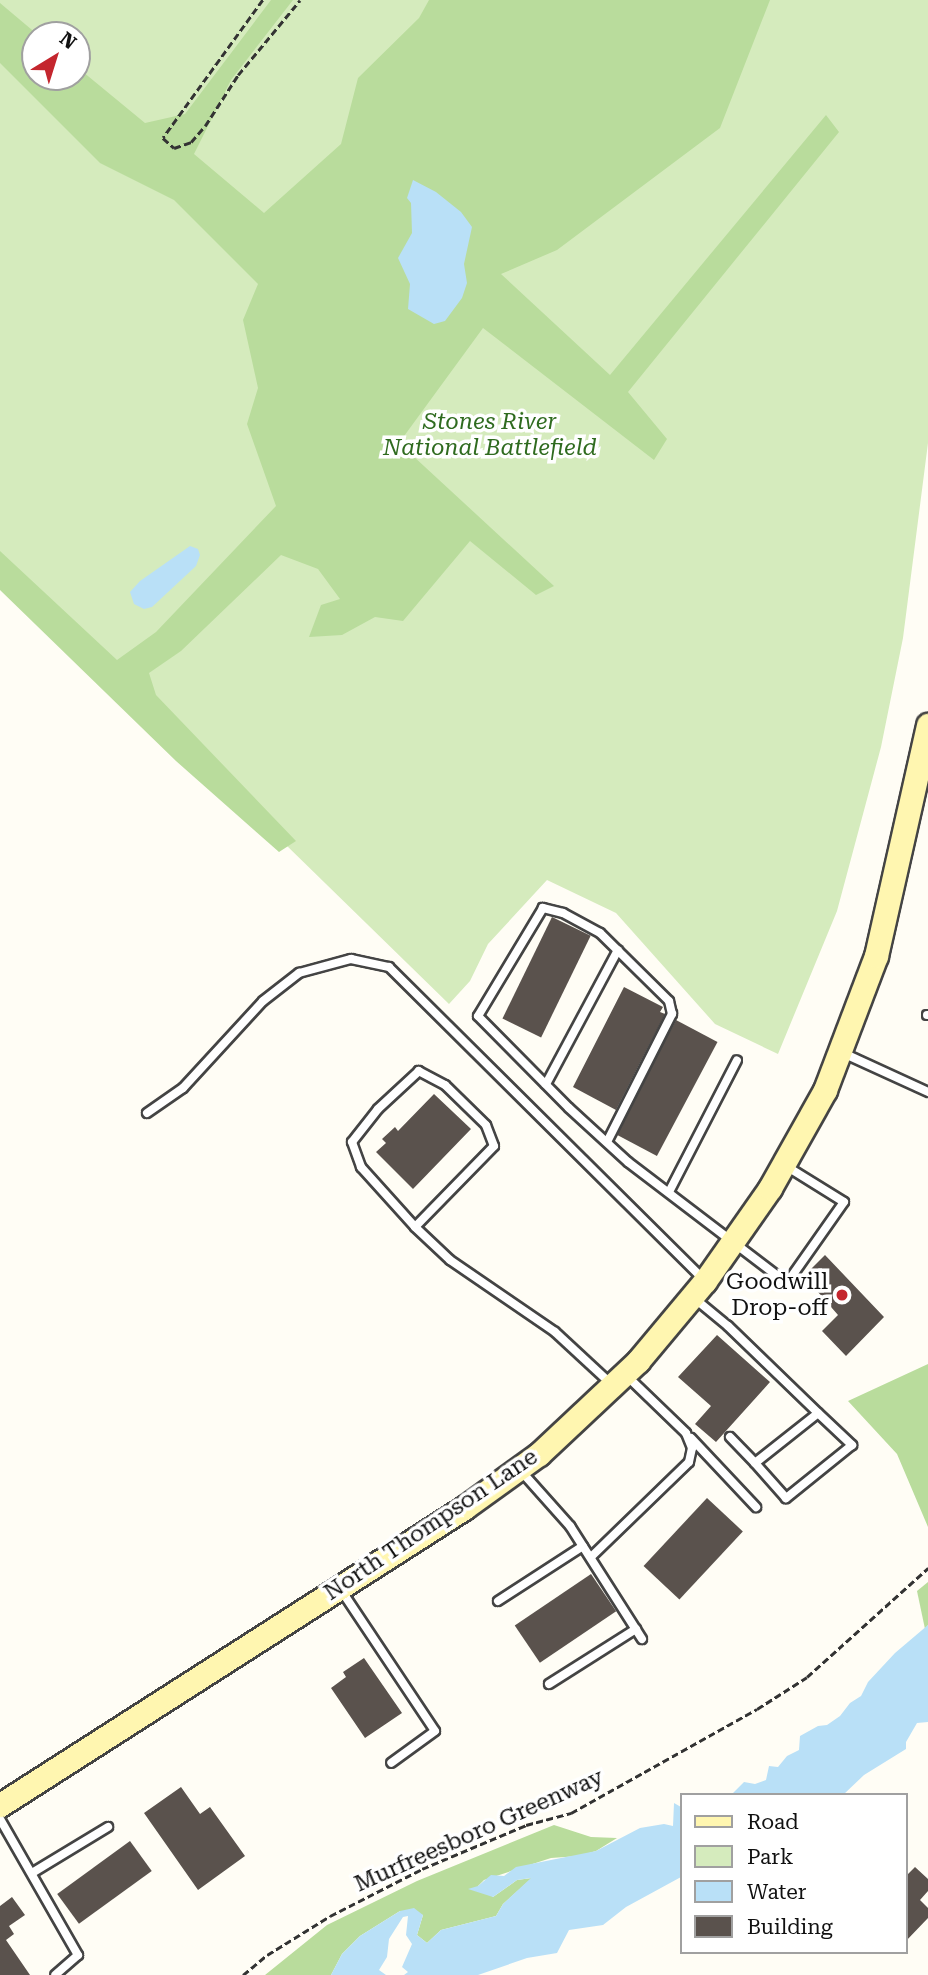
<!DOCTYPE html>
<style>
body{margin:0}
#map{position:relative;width:928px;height:1975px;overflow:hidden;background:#fffdf5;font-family:"Roboto Serif",serif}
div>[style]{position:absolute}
.green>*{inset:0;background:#d5ebbd}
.forest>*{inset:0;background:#b9dc9c}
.water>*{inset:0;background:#b9e0f7}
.building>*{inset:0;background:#5a524d;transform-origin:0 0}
.path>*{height:2.5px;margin-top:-1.25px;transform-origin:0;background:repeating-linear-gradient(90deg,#333 0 7px,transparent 0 10.5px)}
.roads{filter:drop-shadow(2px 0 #444) drop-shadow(-2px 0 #444) drop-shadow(0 2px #444) drop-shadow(0 -2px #444)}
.service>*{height:8px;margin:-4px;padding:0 4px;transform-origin:4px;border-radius:4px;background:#fff}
.secondary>*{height:23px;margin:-11.5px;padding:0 11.5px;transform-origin:11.5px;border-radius:11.5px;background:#fff6b0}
.dots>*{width:19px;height:19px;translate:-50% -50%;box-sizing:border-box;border:4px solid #fff;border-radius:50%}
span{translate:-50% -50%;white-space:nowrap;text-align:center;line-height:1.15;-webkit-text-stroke:7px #fff;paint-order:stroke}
.park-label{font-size:23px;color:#2f6b1f;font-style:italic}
.poi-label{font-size:23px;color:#111}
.right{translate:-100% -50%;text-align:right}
.street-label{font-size:23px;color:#111}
.legend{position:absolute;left:680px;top:1793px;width:228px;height:161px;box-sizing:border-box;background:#fff;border:2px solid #a0a0a0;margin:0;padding:9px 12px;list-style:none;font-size:21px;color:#111}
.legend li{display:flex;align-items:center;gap:14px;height:35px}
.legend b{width:35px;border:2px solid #a0a0a0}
.north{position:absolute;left:21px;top:21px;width:70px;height:70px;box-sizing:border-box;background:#fff;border:2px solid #a0a0a0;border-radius:50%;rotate:38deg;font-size:19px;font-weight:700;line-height:28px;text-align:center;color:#111}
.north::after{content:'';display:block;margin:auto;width:24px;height:32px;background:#c4262e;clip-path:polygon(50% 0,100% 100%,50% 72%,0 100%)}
</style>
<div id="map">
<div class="green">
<i style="clip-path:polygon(evenodd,0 0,928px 0,928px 443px,903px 638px,881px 747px,837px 911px,778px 1054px,715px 1024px,616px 913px,547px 880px,488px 944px,470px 981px,449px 1004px,0 566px,0 0,35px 35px,77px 35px,77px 77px,35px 77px,35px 35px)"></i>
</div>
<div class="forest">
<i style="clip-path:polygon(271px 0,293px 0,231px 80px,194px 154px,264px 213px,341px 144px,358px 78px,419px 18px,429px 0,770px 0,720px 128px,557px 250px,501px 274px,610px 375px,826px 115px,839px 132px,628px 392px,667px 439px,654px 460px,483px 328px,399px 443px,554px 586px,536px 595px,470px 541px,403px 621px,375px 617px,342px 635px,309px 637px,321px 605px,340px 599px,318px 569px,281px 555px,181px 651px,149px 673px,156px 695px,296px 841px,279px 852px,176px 761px,0 590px,0 551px,117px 660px,156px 632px,276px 506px,247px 424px,258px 388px,243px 320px,258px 284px,174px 200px,100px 163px,0 63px,0 3px,38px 35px,35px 35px,35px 77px,77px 77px,77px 67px,145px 123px,185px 114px)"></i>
<i style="clip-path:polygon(928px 1364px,928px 1527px,897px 1454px,848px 1401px)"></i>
<i style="clip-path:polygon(928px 1582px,928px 1625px,925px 1629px,917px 1591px)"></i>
<i style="clip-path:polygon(554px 1825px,591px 1837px,617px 1838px,596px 1851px,579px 1856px,551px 1858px,484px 1880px,478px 1886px,493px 1897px,517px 1880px,532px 1878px,503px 1904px,496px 1916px,441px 1930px,427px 1943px,417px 1935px,423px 1915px,400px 1911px,360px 1936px,342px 1954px,331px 1975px,265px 1975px,327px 1925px,417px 1881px)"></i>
</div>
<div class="water">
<i style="clip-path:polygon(413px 180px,436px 192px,461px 212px,472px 227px,464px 264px,467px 283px,462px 298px,445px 321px,434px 324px,408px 309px,410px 284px,398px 258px,412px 233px,411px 203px,407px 198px)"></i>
<i style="clip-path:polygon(190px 546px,198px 549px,200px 555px,196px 566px,152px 607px,144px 609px,134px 604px,130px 592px,140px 581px)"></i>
<i style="clip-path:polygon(928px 1625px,928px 1722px,917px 1723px,906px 1742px,906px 1749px,864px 1775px,843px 1795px,731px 1795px,744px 1782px,755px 1784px,766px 1780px,769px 1766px,778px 1767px,787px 1756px,799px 1750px,800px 1736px,818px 1726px,827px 1725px,840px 1716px,850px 1703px,861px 1696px,868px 1682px,895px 1653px)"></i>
<i style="clip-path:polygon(674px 1803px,681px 1807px,681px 1877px,626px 1907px,603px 1925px,569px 1930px,557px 1953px,527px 1958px,478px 1975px,404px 1975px,408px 1972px,402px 1967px,412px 1944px,406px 1935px,408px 1916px,403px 1917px,389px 1939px,387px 1957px,379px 1970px,386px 1975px,331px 1975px,342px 1954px,360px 1936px,400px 1911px,414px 1908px,423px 1915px,417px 1935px,427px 1943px,441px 1930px,496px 1916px,503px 1904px,531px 1878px,517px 1880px,493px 1897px,468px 1889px,478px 1886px,491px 1875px,504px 1876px,516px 1867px,596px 1851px,640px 1828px,664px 1824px,673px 1826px)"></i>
</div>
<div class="building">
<i style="left:552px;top:917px;width:43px;height:113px;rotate:26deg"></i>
<i style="clip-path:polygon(624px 987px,663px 1007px,660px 1012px,665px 1014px,616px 1110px,573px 1087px)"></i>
<i style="left:676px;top:1020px;width:47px;height:129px;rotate:28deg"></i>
<i style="clip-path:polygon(434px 1094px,471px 1129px,413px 1189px,376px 1152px,386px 1143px,382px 1139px,395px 1127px,398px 1131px)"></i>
<i style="clip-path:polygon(825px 1255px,884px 1317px,846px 1356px,822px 1331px,838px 1315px,804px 1276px)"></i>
<i style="clip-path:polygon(717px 1335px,770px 1382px,716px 1442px,695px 1424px,711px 1406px,678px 1377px)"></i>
<i style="left:707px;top:1498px;width:49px;height:93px;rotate:43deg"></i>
<i style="left:591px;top:1574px;width:45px;height:92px;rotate:56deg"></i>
<i style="clip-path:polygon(364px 1658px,402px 1713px,365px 1738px,331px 1688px,346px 1677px,343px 1672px)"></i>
<i style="clip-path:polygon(181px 1787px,200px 1814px,210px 1807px,245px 1856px,198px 1890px,144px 1813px)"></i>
<i style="left:130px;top:1841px;width:37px;height:90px;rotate:54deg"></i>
<i style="clip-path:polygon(915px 1867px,928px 1879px,928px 1891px,920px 1900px,928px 1908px,928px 1918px,905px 1942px,905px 1877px)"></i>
<i style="clip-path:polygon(12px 1897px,25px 1915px,9px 1926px,14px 1934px,6px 1940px,30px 1975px,0 1975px,0 1906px)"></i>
</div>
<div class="path">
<i style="left:263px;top:0;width:170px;rotate:125.9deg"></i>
<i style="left:163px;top:138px;width:15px;rotate:42deg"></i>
<i style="left:174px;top:148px;width:18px;rotate:-19deg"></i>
<i style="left:191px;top:142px;width:21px;rotate:-49deg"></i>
<i style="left:205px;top:126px;width:61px;rotate:-57.1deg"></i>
<i style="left:238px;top:75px;width:97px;rotate:-50.4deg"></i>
<i style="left:243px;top:1975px;width:31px;rotate:-40deg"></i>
<i style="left:267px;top:1955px;width:74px;rotate:-31.8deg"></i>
<i style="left:330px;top:1916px;width:103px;rotate:-27.1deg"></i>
<i style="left:422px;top:1869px;width:113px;rotate:-22.9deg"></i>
<i style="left:526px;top:1825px;width:47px;rotate:-14.9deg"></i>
<i style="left:571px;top:1813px;width:213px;rotate:-29.2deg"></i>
<i style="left:757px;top:1709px;width:59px;rotate:-32.6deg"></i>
<i style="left:807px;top:1677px;width:163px;rotate:-42deg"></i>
</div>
<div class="roads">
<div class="service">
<i style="left:927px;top:1015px;width:1px"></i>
<i style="left:843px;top:1053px;width:94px;rotate:24.6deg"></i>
<i style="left:546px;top:1084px;width:152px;rotate:-61.8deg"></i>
<i style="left:147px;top:1113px;width:44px;rotate:-34.8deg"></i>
<i style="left:183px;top:1088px;width:118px;rotate:-47.4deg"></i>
<i style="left:263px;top:1001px;width:46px;rotate:-37.9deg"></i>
<i style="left:299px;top:973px;width:54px;rotate:-15.1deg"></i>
<i style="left:351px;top:959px;width:39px;rotate:12deg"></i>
<i style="left:389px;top:967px;width:443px;rotate:44.8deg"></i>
<i style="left:607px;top:1142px;width:144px;rotate:-63.1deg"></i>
<i style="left:672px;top:1014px;width:13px;rotate:-103deg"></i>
<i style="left:669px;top:1001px;width:97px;rotate:-135.4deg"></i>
<i style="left:600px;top:933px;width:42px;rotate:-151.6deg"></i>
<i style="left:563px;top:913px;width:21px;rotate:-166deg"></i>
<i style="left:543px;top:908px;width:126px;rotate:121deg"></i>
<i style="left:478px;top:1016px;width:129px;rotate:45.3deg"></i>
<i style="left:569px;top:1108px;width:80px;rotate:42.5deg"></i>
<i style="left:628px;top:1162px;width:200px;rotate:37.3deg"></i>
<i style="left:787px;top:1283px;width:99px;rotate:-54.9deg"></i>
<i style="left:844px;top:1202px;width:68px;rotate:-148.2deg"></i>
<i style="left:669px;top:1192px;width:148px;rotate:-62.7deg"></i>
<i style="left:415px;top:1227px;width:113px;rotate:-45.7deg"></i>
<i style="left:494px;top:1146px;width:22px;rotate:-111deg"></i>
<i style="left:486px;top:1125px;width:57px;rotate:-135.7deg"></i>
<i style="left:445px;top:1085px;width:30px;rotate:-152deg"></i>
<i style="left:419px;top:1071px;width:56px;rotate:137.2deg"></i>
<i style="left:378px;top:1109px;width:42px;rotate:128.2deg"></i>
<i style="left:352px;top:1142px;width:27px;rotate:70deg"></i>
<i style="left:361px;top:1167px;width:81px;rotate:48deg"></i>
<i style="left:415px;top:1227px;width:48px;rotate:43.3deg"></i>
<i style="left:450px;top:1260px;width:127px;rotate:34.4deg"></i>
<i style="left:555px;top:1332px;width:75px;rotate:42.8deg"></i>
<i style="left:694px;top:1298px;width:44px;rotate:39.5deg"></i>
<i style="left:728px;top:1326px;width:125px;rotate:44deg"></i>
<i style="left:818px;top:1413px;width:47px;rotate:43.3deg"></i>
<i style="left:852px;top:1445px;width:85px;rotate:141.2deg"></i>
<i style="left:786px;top:1498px;width:47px;rotate:-131.5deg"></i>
<i style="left:755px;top:1463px;width:80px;rotate:-38.4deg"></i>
<i style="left:730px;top:1437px;width:36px;rotate:46deg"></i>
<i style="left:691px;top:1438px;width:95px;rotate:46.7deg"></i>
<i style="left:521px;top:1471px;width:74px;rotate:48.3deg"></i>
<i style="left:570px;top:1526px;width:134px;rotate:57.5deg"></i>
<i style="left:591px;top:1557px;width:136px;rotate:-44.1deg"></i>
<i style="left:689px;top:1462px;width:14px;rotate:-78deg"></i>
<i style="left:692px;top:1448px;width:16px;rotate:-112deg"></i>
<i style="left:686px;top:1433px;width:82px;rotate:-136deg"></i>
<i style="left:341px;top:1590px;width:169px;rotate:56.3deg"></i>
<i style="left:435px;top:1731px;width:54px;rotate:144deg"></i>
<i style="left:498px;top:1601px;width:101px;rotate:-32.9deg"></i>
<i style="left:549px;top:1684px;width:103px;rotate:-32.3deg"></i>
<i style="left:0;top:1819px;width:157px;rotate:60.2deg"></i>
<i style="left:78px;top:1955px;width:30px;rotate:139deg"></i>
<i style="left:32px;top:1873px;width:89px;rotate:-31.2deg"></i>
</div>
<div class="secondary">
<i style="left:0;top:1805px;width:551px;rotate:-32.62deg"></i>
<i style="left:464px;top:1508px;width:92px;rotate:-35.8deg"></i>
<i style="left:539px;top:1454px;width:136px;rotate:-43.2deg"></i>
<i style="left:638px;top:1361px;width:104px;rotate:-50.1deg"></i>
<i style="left:705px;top:1281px;width:113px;rotate:-55deg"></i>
<i style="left:770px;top:1188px;width:112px;rotate:-60.7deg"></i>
<i style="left:825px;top:1090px;width:143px;rotate:-69.2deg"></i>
<i style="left:876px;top:956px;width:237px;rotate:-77.3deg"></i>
</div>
</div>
<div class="dots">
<i style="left:842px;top:1295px;background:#c4262e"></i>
</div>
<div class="park-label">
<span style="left:490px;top:435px">Stones River<br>National Battlefield</span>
</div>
<div class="poi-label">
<span class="right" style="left:828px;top:1295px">Goodwill<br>Drop-off</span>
</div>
<div class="street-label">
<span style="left:431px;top:1525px;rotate:-34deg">North Thompson Lane</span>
<span style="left:479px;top:1831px;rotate:-24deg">Murfreesboro Greenway</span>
</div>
<ul class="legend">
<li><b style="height:9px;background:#fff6b0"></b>Road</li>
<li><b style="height:19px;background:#d5ebbd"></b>Park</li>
<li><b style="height:19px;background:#b9e0f7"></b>Water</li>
<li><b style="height:19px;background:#5a524d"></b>Building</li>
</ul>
<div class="north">N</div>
</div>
